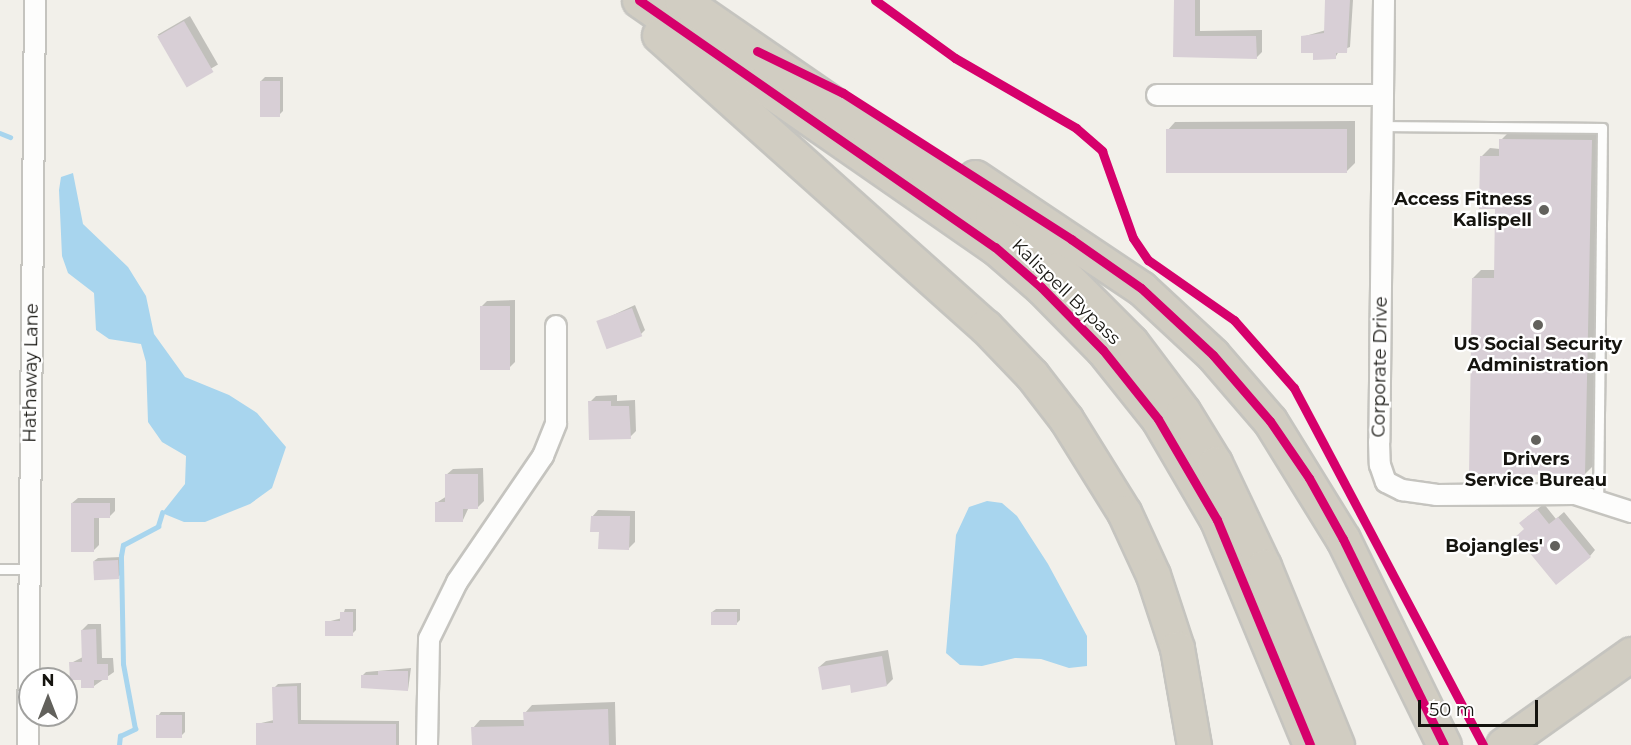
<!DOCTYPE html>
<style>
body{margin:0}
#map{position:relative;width:1631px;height:745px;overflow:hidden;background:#f2f0ea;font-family:Montserrat,sans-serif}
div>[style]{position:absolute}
.water>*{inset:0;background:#a8d5ee}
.shadow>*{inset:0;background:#0003;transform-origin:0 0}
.stream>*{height:4.5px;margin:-2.25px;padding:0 2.25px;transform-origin:2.25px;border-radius:2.25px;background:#a8d5ee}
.building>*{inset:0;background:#d8cfd6;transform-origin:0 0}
.roads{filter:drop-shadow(2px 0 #c5c4bf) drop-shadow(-2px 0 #c5c4bf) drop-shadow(0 2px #c5c4bf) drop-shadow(0 -2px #c5c4bf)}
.lane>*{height:9px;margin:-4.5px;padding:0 4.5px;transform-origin:4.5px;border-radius:4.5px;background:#fdfdfc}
.street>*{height:20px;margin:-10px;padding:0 10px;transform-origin:10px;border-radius:10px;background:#fdfdfc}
.highway>*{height:33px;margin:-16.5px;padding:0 16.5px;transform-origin:16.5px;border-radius:16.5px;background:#d1cdc2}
.cycleway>*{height:9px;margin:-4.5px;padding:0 4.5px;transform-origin:4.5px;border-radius:4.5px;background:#d6006c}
.dots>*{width:16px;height:16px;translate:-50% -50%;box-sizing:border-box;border:3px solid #fff;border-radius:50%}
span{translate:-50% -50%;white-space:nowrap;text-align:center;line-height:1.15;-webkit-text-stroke:4.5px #fff;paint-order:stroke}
.poi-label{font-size:18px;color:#15140f;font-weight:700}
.right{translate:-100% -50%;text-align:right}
.street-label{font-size:18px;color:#15140f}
.north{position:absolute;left:18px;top:667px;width:60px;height:60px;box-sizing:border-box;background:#fff;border:2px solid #a1a19f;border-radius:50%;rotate:0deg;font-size:16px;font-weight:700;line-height:24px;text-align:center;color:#15140f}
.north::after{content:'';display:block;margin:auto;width:21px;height:27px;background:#62615c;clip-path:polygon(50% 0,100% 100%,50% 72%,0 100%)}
.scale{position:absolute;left:1418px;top:700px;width:120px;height:27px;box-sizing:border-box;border:3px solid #15140f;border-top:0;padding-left:8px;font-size:18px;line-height:21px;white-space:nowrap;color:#15140f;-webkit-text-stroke:4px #fff;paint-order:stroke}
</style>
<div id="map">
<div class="water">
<i style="clip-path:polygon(73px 173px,83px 224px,128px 267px,146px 296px,154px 334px,185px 377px,229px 395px,257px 413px,286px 447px,272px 488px,250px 504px,205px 522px,184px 522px,162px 513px,185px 484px,186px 456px,162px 442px,148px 422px,146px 362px,141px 344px,109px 339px,96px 330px,94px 293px,68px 273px,62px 256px,59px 190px,61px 177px)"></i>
<i style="clip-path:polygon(987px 501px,1002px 503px,1017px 516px,1048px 564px,1087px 636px,1087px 666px,1069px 668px,1041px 659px,1015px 658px,982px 666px,960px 665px,946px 653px,956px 535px,969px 507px)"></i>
</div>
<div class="shadow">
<i style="clip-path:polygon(1175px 0,1200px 0,1200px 31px,1262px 30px,1262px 52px,1256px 58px,1175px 56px)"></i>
<i style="clip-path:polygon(1326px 0,1353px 0,1350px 47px,1339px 51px,1335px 58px,1315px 52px,1302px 37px,1326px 30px)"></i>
<i style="left:190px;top:16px;width:56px;height:37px;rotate:60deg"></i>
<i style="clip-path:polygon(265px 77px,283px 77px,283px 111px,279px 115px,261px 81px)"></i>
<i style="clip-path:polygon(1355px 121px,1355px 163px,1347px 171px,1167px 131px,1175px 122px)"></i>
<i style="clip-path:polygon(1509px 132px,1599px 133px,1593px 466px,1585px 474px,1473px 278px,1481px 270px,1496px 270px,1497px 208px,1481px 157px,1490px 148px,1500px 149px,1501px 140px)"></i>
<i style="clip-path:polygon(515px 300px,515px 362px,509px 368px,481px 307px,487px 301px)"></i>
<i style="clip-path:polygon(635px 305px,645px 330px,641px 334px,598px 322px)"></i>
<i style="clip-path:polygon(617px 395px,617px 401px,635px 400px,636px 431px,630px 437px,590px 402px,596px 396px)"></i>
<i style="clip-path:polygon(483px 468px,484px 501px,478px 507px,469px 507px,463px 520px,436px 503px,447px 496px,446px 475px,453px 469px)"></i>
<i style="clip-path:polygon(78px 498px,115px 498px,115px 511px,109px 517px,99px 517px,99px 545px,94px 550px,72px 503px)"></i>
<i style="clip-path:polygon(1544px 504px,1556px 519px,1564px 512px,1595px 550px,1590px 556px,1526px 529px,1527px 517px)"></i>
<i style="clip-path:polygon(598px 510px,635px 511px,635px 542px,629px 548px,600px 531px,592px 517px)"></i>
<i style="clip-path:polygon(121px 557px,122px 573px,118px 577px,94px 561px,98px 558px)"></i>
<i style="clip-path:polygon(345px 609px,356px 609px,356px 630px,352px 634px,327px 622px,342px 618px)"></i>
<i style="clip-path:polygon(716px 609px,740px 609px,740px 620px,736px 624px,712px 612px)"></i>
<i style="clip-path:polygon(88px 624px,101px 624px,102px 658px,113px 658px,114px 672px,94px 686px,71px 663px,83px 657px,82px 630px)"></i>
<i style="clip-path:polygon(888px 650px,893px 679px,887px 685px,851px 683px,819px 667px,826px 661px)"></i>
<i style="clip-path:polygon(411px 668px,408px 690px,363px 675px,366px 672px)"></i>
<i style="clip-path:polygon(301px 683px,301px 720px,399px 721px,399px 745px,257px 745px,257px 724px,274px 720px,274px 688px,278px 684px)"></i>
<i style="clip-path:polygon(615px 702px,616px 745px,473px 745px,473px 728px,480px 720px,525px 720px,525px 713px,532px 705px)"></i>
<i style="clip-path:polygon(161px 712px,185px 712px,185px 732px,181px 736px,158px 716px)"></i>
</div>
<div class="stream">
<i style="left:0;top:133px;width:11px;rotate:22deg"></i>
<i style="left:119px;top:745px;width:9px;rotate:-84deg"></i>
<i style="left:120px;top:736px;width:17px;rotate:-25deg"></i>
<i style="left:135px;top:729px;width:66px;rotate:-100.5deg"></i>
<i style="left:123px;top:664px;width:108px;rotate:-91.1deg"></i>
<i style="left:121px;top:556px;width:11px;rotate:-80deg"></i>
<i style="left:123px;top:545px;width:40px;rotate:-28deg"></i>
<i style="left:158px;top:526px;width:14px;rotate:-73deg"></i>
</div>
<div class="building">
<i style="clip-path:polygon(1174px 0,1195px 0,1195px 36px,1256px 36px,1257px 59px,1173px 57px)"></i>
<i style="clip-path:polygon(1325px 0,1350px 0,1347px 53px,1336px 53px,1336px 59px,1313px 60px,1313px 53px,1301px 53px,1301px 36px,1324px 33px)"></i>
<i style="left:184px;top:21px;width:59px;height:31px;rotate:60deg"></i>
<i style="left:260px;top:81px;width:20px;height:36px"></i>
<i style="left:1347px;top:129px;width:44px;height:181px;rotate:90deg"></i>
<i style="clip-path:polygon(1499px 139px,1592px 140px,1585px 475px,1469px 474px,1472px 278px,1494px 278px,1495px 209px,1479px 209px,1480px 156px,1499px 156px)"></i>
<i style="left:480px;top:306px;width:30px;height:64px"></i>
<i style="left:632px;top:308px;width:30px;height:38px;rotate:70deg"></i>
<i style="clip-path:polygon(588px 401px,611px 401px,611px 406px,629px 406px,631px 439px,589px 440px)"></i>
<i style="clip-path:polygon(445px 474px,478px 474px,478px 509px,463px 509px,463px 522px,435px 522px,435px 502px,445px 502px)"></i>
<i style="clip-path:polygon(71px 503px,110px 503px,110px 518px,94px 518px,94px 552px,71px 552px)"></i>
<i style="clip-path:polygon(1537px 509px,1549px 524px,1558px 517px,1591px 557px,1556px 585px,1524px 546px,1521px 549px,1513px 539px,1524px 529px,1519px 523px)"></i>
<i style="clip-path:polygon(591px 516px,630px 516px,629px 550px,598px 549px,599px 532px,590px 532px)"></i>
<i style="left:118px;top:560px;width:19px;height:25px;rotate:87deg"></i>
<i style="clip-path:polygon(340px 612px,353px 612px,353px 636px,325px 636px,325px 621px,340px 621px)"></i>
<i style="left:711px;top:612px;width:26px;height:13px"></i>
<i style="clip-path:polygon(96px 629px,97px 664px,108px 664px,108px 680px,94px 680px,94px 688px,81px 688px,81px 680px,70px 680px,69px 662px,82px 662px,81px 630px)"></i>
<i style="clip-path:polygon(882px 656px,887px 686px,851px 693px,850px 685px,822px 690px,818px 667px)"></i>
<i style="clip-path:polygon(378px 671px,408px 671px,408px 691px,361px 688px,361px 675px,378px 675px)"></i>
<i style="clip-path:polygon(297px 686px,298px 724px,396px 724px,396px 745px,256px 745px,256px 723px,273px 723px,272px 687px)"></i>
<i style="clip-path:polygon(608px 709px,609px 745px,472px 745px,471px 727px,524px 726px,523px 712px)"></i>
<i style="left:156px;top:715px;width:26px;height:23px"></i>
</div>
<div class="roads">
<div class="lane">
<i style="left:1382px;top:126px;width:220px;rotate:0.5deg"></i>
<i style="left:1602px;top:128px;width:371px;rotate:90.6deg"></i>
<i style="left:0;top:569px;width:29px"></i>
</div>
<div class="street">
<i style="left:1384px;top:0;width:442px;rotate:90.6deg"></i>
<i style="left:1379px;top:442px;width:23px;rotate:88deg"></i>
<i style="left:1380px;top:465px;width:18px;rotate:71deg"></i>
<i style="left:1386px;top:482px;width:18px;rotate:27deg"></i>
<i style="left:1402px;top:490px;width:34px;rotate:8deg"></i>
<i style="left:1436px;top:495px;width:139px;rotate:-0.4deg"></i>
<i style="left:1575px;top:494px;width:59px;rotate:17.8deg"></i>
<i style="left:1157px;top:95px;width:226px"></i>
<i style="left:28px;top:745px;width:745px;rotate:-89.46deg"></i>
<i style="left:427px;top:745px;width:106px;rotate:-88.9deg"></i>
<i style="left:429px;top:639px;width:64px;rotate:-63.8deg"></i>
<i style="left:457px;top:582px;width:153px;rotate:-55.7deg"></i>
<i style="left:543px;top:456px;width:35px;rotate:-68deg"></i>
<i style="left:556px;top:423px;width:97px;rotate:-90deg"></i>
</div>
<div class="highway">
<i style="left:639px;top:0;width:433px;rotate:34.8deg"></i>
<i style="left:995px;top:247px;width:61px;rotate:41deg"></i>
<i style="left:1041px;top:287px;width:88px;rotate:45.5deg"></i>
<i style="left:1103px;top:350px;width:88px;rotate:51.4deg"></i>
<i style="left:1158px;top:419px;width:117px;rotate:59.7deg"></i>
<i style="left:1217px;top:520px;width:243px;rotate:67.5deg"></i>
<i style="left:682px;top:0;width:377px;rotate:34.6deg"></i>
<i style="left:992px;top:214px;width:86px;rotate:39.8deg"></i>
<i style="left:1058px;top:269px;width:103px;rotate:45deg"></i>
<i style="left:1131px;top:342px;width:86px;rotate:53deg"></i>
<i style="left:1183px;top:411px;width:61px;rotate:58.4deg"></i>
<i style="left:1215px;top:463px;width:114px;rotate:64.6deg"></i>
<i style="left:1264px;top:566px;width:193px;rotate:67.8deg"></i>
<i style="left:659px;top:35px;width:437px;rotate:41.8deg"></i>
<i style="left:985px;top:326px;width:68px;rotate:46.2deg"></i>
<i style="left:1032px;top:375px;width:56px;rotate:52.3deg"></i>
<i style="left:1066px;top:419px;width:110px;rotate:58.1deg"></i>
<i style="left:1124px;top:512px;width:69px;rotate:65.3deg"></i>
<i style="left:1153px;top:575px;width:77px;rotate:71.8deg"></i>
<i style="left:1177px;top:648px;width:98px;rotate:80.1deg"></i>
<i style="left:975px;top:177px;width:200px;rotate:33.8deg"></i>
<i style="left:1141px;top:288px;width:98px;rotate:42.9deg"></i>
<i style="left:1213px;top:355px;width:87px;rotate:49.2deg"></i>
<i style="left:1270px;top:421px;width:139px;rotate:58.3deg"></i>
<i style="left:1343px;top:539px;width:229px;rotate:63.9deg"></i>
<i style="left:1503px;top:745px;width:157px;rotate:-35.4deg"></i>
</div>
</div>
<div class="cycleway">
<i style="left:639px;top:0;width:433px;rotate:34.8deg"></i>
<i style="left:995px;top:247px;width:61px;rotate:41deg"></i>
<i style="left:1041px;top:287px;width:88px;rotate:45.5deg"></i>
<i style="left:1103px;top:350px;width:88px;rotate:51.4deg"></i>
<i style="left:1158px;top:419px;width:117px;rotate:59.7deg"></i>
<i style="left:1217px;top:520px;width:243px;rotate:67.5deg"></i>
<i style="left:875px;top:0;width:99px;rotate:35.9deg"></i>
<i style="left:955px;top:58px;width:140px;rotate:30deg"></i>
<i style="left:1076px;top:128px;width:35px;rotate:41deg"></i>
<i style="left:1102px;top:151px;width:92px;rotate:70.4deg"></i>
<i style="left:1133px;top:238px;width:27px;rotate:56deg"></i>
<i style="left:1148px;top:260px;width:105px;rotate:34.9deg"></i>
<i style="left:1234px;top:320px;width:91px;rotate:48.6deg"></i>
<i style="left:1294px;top:388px;width:404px;rotate:62.1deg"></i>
<i style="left:757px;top:51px;width:96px;rotate:26deg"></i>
<i style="left:843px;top:93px;width:271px;rotate:32.6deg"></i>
<i style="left:1071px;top:239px;width:85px;rotate:35deg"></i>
<i style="left:1141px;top:288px;width:98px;rotate:42.9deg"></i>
<i style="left:1213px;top:355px;width:87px;rotate:49.2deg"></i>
<i style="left:1270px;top:421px;width:69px;rotate:55.6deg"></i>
<i style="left:1309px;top:478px;width:70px;rotate:60.9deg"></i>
<i style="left:1343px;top:539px;width:229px;rotate:63.9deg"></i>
</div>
<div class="dots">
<i style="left:1544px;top:210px;background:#62615c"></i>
<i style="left:1538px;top:325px;background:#62615c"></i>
<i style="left:1536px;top:440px;background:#62615c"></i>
<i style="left:1555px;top:546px;background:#62615c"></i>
</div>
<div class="poi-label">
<span class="right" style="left:1532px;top:210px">Access Fitness<br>Kalispell</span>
<span style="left:1538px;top:355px">US Social Security<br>Administration</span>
<span style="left:1536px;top:470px">Drivers<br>Service Bureau</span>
<span class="right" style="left:1543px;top:546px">Bojangles'</span>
</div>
<div class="street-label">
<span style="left:1066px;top:292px;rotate:44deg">Kalispell Bypass</span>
<span style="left:1380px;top:367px;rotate:-89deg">Corporate Drive</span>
<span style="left:31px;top:373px;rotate:-89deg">Hathaway Lane</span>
</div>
<div class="north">N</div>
<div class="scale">50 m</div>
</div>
